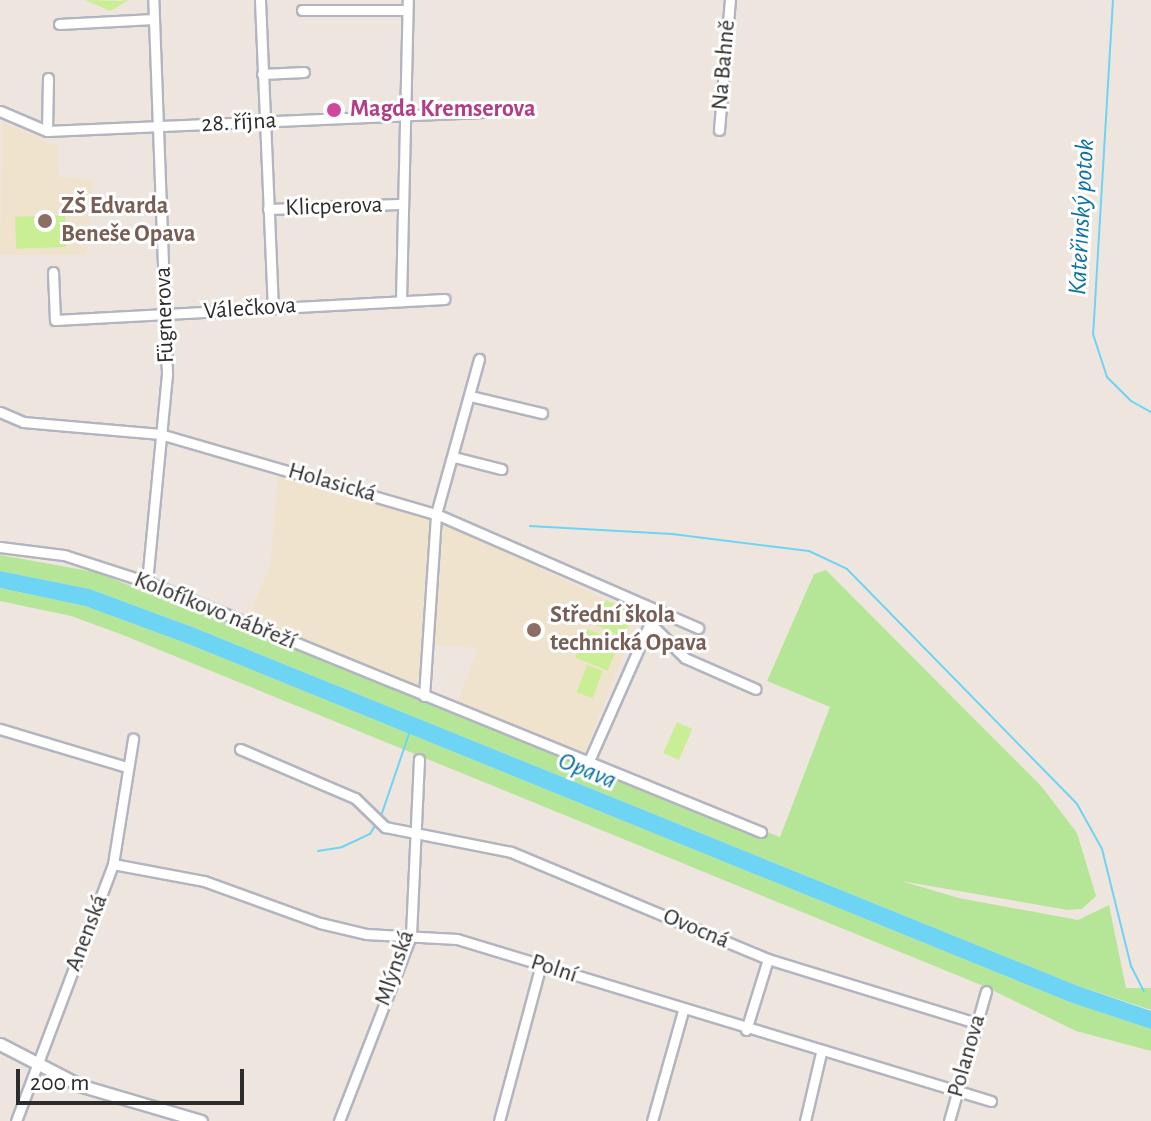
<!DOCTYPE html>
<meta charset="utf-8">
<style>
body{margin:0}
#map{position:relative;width:1151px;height:1121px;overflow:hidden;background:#eee6de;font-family:"Alegreya Sans",sans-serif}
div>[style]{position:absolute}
.education>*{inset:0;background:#f0e3cd}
.green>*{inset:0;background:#b5e698}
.pitch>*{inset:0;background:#caee93;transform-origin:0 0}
.water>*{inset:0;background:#6dd4f4}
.stream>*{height:2px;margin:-1px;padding:0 1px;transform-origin:1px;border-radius:1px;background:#6dd4f4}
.roads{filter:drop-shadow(2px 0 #b2b5c0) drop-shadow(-2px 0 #b2b5c0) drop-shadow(0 2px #b2b5c0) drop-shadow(0 -2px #b2b5c0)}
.minor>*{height:9px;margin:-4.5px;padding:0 4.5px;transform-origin:4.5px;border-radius:4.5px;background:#fff}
.tertiary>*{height:11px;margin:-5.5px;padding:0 5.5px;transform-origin:5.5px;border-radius:5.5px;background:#fff}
.dots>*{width:22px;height:22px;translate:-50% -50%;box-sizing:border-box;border:4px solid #fff;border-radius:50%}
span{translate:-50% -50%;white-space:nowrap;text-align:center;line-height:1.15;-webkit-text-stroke:6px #fff;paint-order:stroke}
.street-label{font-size:24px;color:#2c2c2c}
.hotel-label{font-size:24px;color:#b23c85;font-weight:700}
.left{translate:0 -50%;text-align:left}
.education-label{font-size:24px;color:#785e54;font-weight:700}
.water-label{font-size:26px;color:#0872a4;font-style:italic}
.scale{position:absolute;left:16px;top:1069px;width:228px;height:36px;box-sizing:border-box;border:4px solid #2c2c2c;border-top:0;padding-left:10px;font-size:24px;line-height:28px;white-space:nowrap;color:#2c2c2c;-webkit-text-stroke:6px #fff;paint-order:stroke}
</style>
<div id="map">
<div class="education">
<i style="clip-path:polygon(2px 121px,58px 147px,59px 177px,93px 180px,87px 255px,0 255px)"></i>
<i style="clip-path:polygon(278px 474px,430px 517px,418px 687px,248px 617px,270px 566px)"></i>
<i style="clip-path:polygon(442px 521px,639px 616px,584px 755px,457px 702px,478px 648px,434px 645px)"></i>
</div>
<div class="green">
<i style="clip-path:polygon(0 555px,95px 572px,780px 837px,830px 707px,767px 681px,814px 574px,826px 570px,1042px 787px,1077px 833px,1096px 896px,1082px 909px,1068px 910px,901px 881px,959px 898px,1078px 920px,1109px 905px,1126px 988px,1151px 988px,1151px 1010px,1078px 986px,195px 628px,90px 589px,0 571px)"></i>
<i style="clip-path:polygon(0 588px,85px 606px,188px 644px,1072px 1003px,1151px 1029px,1151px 1051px,1076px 1031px,986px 987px,123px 635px,71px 616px,0 601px)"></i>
</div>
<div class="pitch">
<i style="clip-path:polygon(85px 0,119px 1px,129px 0,110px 11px)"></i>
<i style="left:65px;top:215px;width:32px;height:50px;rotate:88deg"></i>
<i style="left:606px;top:600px;width:31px;height:27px;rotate:25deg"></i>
<i style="left:587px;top:629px;width:35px;height:31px;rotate:22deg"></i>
<i style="left:587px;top:665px;width:17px;height:29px;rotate:21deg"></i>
<i style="left:677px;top:722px;width:17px;height:34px;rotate:24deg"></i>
</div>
<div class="water">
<i style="clip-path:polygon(0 571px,90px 589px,195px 628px,1078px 986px,1151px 1011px,1151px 1029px,1072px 1003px,188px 644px,85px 606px,0 588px)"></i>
</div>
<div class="stream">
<i style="left:1113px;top:0;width:335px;rotate:93.4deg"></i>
<i style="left:1093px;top:334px;width:45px;rotate:72deg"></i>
<i style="left:1107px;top:377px;width:34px;rotate:45deg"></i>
<i style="left:1131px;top:401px;width:23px;rotate:29deg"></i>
<i style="left:530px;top:526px;width:142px;rotate:3.2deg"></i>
<i style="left:672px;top:534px;width:138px;rotate:7.1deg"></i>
<i style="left:809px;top:551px;width:42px;rotate:25.3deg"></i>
<i style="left:847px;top:569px;width:329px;rotate:45.6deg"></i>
<i style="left:1077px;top:804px;width:51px;rotate:60.9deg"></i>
<i style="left:1102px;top:849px;width:121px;rotate:76.1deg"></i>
<i style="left:1131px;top:966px;width:28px;rotate:63deg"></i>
<i style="left:380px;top:819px;width:90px;rotate:-71.2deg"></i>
<i style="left:318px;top:851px;width:24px;rotate:-9deg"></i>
<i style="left:342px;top:847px;width:31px;rotate:-25deg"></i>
<i style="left:370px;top:834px;width:12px;rotate:-59deg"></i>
</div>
<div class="roads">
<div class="minor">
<i style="left:260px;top:0;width:307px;rotate:87.6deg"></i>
<i style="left:302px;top:10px;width:103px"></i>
<i style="left:59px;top:24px;width:95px;rotate:-3deg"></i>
<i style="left:262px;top:74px;width:42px;rotate:-2.7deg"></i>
<i style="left:0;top:111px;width:51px;rotate:23.1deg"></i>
<i style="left:47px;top:131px;width:436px;rotate:-2.5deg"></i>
<i style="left:719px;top:130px;width:130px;rotate:-85.2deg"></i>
<i style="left:47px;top:131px;width:53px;rotate:-88.9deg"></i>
<i style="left:268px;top:209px;width:132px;rotate:-2.2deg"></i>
<i style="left:53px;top:272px;width:48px;rotate:87.6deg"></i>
<i style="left:55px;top:320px;width:390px;rotate:-3.1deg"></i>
<i style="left:401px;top:300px;width:300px;rotate:-88.7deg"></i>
<i style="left:470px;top:396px;width:74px;rotate:13.3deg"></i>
<i style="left:0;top:412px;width:25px;rotate:23deg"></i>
<i style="left:23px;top:422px;width:138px;rotate:5deg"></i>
<i style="left:160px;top:434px;width:287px;rotate:16.2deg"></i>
<i style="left:436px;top:514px;width:286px;rotate:23.5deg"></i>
<i style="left:454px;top:457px;width:49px;rotate:14.3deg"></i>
<i style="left:0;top:547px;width:64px;rotate:7.1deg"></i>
<i style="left:64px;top:555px;width:87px;rotate:18deg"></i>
<i style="left:147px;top:582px;width:663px;rotate:22.15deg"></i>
<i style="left:147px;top:582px;width:210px;rotate:-84.5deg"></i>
<i style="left:167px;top:373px;width:373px;rotate:-92.1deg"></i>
<i style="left:650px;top:623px;width:49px;rotate:45deg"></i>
<i style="left:685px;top:658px;width:77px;rotate:23.6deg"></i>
<i style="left:424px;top:696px;width:182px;rotate:-86.2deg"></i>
<i style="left:436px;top:514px;width:161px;rotate:-74.5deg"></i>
<i style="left:0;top:729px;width:133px;rotate:16.7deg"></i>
<i style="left:240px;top:749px;width:125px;rotate:23.1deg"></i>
<i style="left:355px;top:798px;width:42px;rotate:44deg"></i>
<i style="left:385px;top:827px;width:128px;rotate:11.2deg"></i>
<i style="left:511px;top:852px;width:278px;rotate:22.6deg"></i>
<i style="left:768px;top:959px;width:218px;rotate:17.1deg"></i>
<i style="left:588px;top:763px;width:153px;rotate:-66.1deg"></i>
<i style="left:650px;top:623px;width:14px;rotate:-98deg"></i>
<i style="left:113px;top:864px;width:93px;rotate:10.6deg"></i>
<i style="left:204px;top:881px;width:123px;rotate:19.9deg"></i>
<i style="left:320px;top:923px;width:47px;rotate:13.4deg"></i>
<i style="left:366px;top:934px;width:91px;rotate:3.1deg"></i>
<i style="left:457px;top:939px;width:558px;rotate:16.88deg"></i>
<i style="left:746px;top:1030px;width:74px;rotate:-72.8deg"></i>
<i style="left:16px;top:1121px;width:275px;rotate:-69.3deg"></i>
<i style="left:113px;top:864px;width:127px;rotate:-80.9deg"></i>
<i style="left:339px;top:1121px;width:199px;rotate:-68.8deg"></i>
<i style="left:411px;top:935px;width:176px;rotate:-87.4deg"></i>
<i style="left:499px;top:1121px;width:163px;rotate:-75deg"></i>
<i style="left:652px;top:1121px;width:114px;rotate:-74.3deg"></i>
<i style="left:805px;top:1121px;width:70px;rotate:-76.8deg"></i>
<i style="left:949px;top:1121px;width:135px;rotate:-74.1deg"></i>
</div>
<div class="tertiary">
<i style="left:0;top:1044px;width:89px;rotate:27.4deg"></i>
<i style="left:79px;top:1085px;width:127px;rotate:16.4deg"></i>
</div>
</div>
<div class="dots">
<i style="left:334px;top:110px;background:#d1479c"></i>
<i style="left:45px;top:221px;background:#8d6e63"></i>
<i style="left:534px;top:630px;background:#8d6e63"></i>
</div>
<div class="street-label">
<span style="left:724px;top:65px;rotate:-85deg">Na Bahně</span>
<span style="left:239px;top:123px;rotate:-3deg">28. října</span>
<span style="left:334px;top:207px;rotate:-2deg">Klicperova</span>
<span style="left:250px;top:309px;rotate:-4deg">Válečkova</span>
<span style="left:165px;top:315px;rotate:-92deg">Fügnerova</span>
<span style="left:332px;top:483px;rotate:16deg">Holasická</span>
<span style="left:215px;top:611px;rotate:22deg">Kolofíkovo nábřeží</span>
<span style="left:696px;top:929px;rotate:23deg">Ovocná</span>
<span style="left:87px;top:933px;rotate:-69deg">Anenská</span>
<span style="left:395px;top:968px;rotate:-71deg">Mlýnská</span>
<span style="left:554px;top:969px;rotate:18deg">Polní</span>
<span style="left:967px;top:1056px;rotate:-74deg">Polanova</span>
</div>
<div class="hotel-label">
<span class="left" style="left:350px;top:110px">Magda Kremserova</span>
</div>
<div class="education-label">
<span class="left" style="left:61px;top:221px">ZŠ Edvarda<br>Beneše Opava</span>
<span class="left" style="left:550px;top:630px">Střední škola<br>technická Opava</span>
</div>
<div class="water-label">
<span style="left:1082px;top:217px;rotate:-87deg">Kateřinský potok</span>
<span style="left:587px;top:771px;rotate:22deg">Opava</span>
</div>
<div class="scale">200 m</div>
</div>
